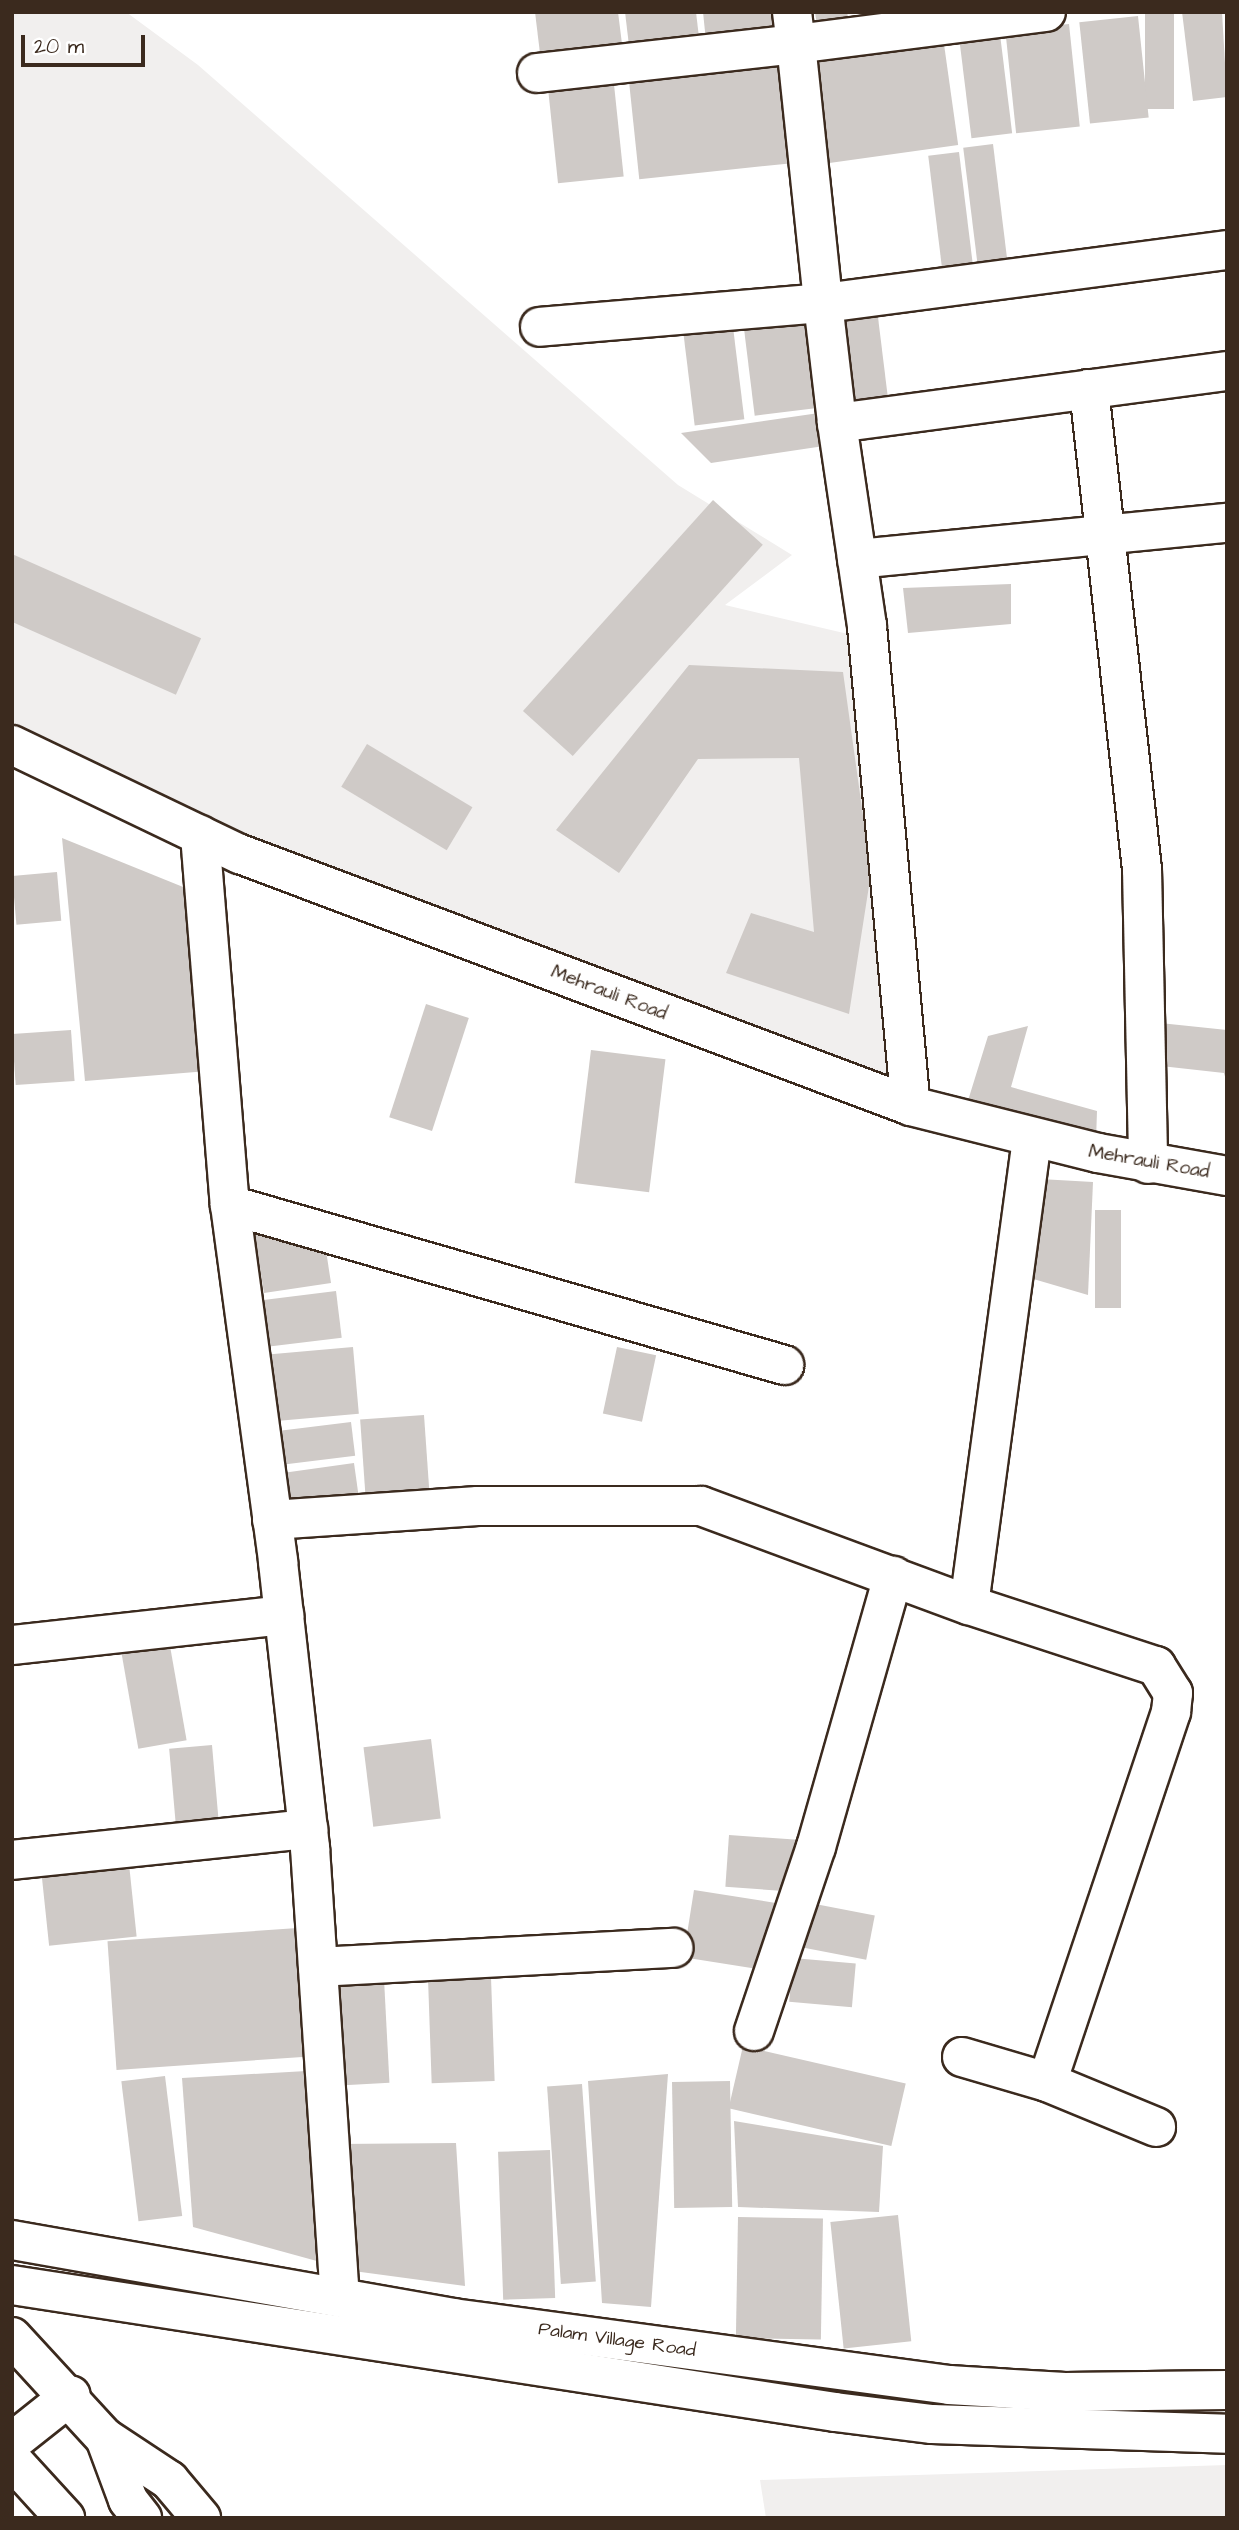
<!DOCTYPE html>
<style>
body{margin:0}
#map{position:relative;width:1239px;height:2530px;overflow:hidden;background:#fff;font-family:"Architects Daughter",sans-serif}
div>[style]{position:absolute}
.built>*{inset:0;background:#f1efee}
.building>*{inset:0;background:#cfcac7;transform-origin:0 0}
.roads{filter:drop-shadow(2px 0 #3b2a1e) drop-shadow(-2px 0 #3b2a1e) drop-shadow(0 2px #3b2a1e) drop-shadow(0 -2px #3b2a1e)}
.minor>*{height:38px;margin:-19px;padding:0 19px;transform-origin:19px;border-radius:19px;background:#fff}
.major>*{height:38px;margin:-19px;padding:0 19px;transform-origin:19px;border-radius:19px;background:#fff}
span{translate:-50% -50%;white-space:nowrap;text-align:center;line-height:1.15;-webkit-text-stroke:7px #fff;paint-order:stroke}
.street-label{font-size:19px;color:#3b2a1e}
.frame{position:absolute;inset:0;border:14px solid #3b2a1e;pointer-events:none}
.scale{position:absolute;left:21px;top:35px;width:124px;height:32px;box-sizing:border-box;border:4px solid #3b2a1e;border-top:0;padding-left:9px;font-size:21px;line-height:24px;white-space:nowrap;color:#3b2a1e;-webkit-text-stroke:5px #fff;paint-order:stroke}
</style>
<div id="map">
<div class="built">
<i style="clip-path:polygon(12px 12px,126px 12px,198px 65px,678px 485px,792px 555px,725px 605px,848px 634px,911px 1106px,12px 745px)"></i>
<i style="clip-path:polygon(1227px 2465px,1227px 2518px,766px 2518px,760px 2480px)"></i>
</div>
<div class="building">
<i style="clip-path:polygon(535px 12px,618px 12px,624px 60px,542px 70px)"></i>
<i style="clip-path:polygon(625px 12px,696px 12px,700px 46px,630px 54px)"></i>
<i style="clip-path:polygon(703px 12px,779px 12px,783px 42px,707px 51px)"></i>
<i style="clip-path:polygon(815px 12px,847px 12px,849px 22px,817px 26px)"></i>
<i style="left:1145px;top:12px;width:29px;height:97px"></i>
<i style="clip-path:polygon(1182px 12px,1222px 12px,1227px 97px,1193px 101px)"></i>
<i style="left:1138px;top:16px;width:102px;height:59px;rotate:84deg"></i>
<i style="left:1069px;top:24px;width:103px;height:64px;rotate:84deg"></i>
<i style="left:999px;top:26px;width:108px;height:41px;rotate:83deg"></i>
<i style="left:943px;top:37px;width:109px;height:139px;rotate:82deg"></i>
<i style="left:788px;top:54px;width:109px;height:161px;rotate:84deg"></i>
<i style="left:613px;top:75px;width:102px;height:66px;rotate:84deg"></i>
<i style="left:993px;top:144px;width:119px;height:30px;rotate:83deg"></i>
<i style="left:959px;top:152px;width:119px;height:31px;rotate:83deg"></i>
<i style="left:811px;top:308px;width:100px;height:69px;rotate:83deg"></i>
<i style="left:877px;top:309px;width:95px;height:45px;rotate:83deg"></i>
<i style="left:733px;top:327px;width:93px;height:50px;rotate:83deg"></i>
<i style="clip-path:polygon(819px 413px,824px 446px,711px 463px,681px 433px)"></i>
<i style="left:713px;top:500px;width:67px;height:284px;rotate:42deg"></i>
<i style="left:12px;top:554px;width:207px;height:62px;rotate:24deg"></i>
<i style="clip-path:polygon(1011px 584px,1011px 624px,908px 633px,903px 588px)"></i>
<i style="clip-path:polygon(689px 665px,843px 672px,871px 873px,849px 1014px,726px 973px,751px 913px,814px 932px,799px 758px,698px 759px,619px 873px,556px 830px)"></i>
<i style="left:367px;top:744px;width:123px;height:50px;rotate:31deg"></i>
<i style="clip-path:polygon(62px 838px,193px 891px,208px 1071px,85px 1081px)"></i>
<i style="left:57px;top:872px;width:49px;height:45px;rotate:85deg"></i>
<i style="left:426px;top:1004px;width:45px;height:119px;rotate:18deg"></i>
<i style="clip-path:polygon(1160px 1023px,1227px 1030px,1227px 1084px,1224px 1073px,1161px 1066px)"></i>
<i style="clip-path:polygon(1028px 1026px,1011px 1087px,1097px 1111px,1096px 1141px,966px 1107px,988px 1036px)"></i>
<i style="left:71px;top:1030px;width:51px;height:59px;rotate:86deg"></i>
<i style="left:591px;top:1050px;width:75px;height:134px;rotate:7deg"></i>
<i style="clip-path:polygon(1040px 1179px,1093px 1182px,1088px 1295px,1030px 1278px)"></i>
<i style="left:1095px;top:1210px;width:26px;height:98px"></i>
<i style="clip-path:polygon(252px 1217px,325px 1244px,331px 1283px,264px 1293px)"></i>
<i style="left:336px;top:1291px;width:47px;height:75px;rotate:83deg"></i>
<i style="left:353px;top:1347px;width:67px;height:91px;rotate:85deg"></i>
<i style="left:617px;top:1347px;width:40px;height:68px;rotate:12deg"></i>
<i style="left:424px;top:1415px;width:81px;height:64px;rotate:86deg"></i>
<i style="left:351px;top:1422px;width:34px;height:86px;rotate:83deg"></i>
<i style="left:354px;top:1463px;width:36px;height:83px;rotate:82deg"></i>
<i style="left:167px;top:1629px;width:113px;height:49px;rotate:80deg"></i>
<i style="left:431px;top:1739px;width:80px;height:68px;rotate:83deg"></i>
<i style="left:212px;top:1745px;width:85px;height:43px;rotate:85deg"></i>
<i style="left:729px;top:1835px;width:69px;height:52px;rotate:4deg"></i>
<i style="left:129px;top:1864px;width:73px;height:88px;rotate:84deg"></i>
<i style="left:694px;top:1890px;width:92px;height:68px;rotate:9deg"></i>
<i style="left:810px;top:1903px;width:66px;height:45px;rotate:11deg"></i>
<i style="left:312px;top:1927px;width:129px;height:205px;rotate:86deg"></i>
<i style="left:793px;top:1958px;width:63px;height:44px;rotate:5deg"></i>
<i style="left:491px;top:1977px;width:104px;height:63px;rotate:88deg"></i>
<i style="left:384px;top:1979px;width:104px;height:50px;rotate:87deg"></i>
<i style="left:743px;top:2046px;width:167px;height:64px;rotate:13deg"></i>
<i style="clip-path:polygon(324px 2070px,335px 2266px,193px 2227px,182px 2078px)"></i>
<i style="clip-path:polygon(668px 2074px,651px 2307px,602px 2303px,588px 2081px)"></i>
<i style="left:165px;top:2076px;width:141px;height:44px;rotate:83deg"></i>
<i style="left:730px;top:2081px;width:126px;height:58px;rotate:89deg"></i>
<i style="left:582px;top:2084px;width:198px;height:35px;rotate:86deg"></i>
<i style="clip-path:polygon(734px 2121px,883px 2146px,879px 2212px,738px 2207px)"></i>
<i style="clip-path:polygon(456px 2143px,465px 2286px,346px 2270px,338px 2144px)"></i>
<i style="left:550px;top:2150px;width:148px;height:52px;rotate:88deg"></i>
<i style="left:898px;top:2215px;width:127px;height:68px;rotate:84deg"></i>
<i style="left:738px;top:2217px;width:85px;height:121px;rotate:1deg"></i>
</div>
<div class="roads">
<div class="minor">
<i style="left:792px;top:12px;width:32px;rotate:83deg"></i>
<i style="left:796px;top:44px;width:252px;rotate:-7.3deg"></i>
<i style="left:537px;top:73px;width:261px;rotate:-6.4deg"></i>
<i style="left:796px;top:44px;width:260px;rotate:84deg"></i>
<i style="left:823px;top:303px;width:284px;rotate:175.2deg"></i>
<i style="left:1227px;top:250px;width:407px;rotate:172.5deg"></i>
<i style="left:823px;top:303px;width:121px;rotate:83.3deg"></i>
<i style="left:837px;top:423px;width:393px;rotate:-7.6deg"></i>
<i style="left:1089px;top:389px;width:483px;rotate:83.7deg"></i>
<i style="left:1142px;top:869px;width:295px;rotate:88.8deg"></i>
<i style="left:837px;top:423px;width:205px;rotate:81.6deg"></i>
<i style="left:867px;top:626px;width:482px;rotate:84.8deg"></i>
<i style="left:857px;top:559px;width:372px;rotate:-5.6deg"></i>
<i style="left:12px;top:745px;width:253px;rotate:25.6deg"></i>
<i style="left:240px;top:854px;width:717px;rotate:20.58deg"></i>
<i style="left:911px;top:1106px;width:193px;rotate:14.1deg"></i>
<i style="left:1098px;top:1153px;width:131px;rotate:10.1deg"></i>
<i style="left:200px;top:835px;width:371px;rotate:85.4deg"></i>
<i style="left:230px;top:1205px;width:360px;rotate:82.3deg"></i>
<i style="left:278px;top:1562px;width:288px;rotate:83.6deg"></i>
<i style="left:310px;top:1848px;width:450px;rotate:86.2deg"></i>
<i style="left:230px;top:1205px;width:577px;rotate:16.11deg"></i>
<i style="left:272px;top:1520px;width:206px;rotate:-3.9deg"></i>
<i style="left:478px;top:1506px;width:223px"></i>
<i style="left:701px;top:1506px;width:286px;rotate:20.3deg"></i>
<i style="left:969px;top:1605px;width:197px;rotate:18.1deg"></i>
<i style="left:1156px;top:1666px;width:32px;rotate:58deg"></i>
<i style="left:1173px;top:1693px;width:19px;rotate:96deg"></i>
<i style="left:1171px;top:1712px;width:390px;rotate:108.5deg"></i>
<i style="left:969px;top:1605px;width:471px;rotate:-82.3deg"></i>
<i style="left:12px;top:1645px;width:274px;rotate:-6.3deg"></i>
<i style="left:12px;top:1860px;width:298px;rotate:-6deg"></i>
<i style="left:318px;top:1967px;width:356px;rotate:-3.1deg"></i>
<i style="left:754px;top:2031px;width:194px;rotate:-71.4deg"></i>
<i style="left:816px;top:1847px;width:282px;rotate:-74.1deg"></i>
<i style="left:962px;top:2057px;width:89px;rotate:16.4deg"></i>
<i style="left:1047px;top:2082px;width:118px;rotate:22.4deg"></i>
<i style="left:12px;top:2240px;width:448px;rotate:10deg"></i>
<i style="left:453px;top:2318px;width:501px;rotate:7.69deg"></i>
<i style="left:949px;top:2385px;width:116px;rotate:3.5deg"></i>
<i style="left:1065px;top:2392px;width:162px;rotate:-0.7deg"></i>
<i style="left:12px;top:2285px;width:833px;rotate:8.77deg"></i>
<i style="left:835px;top:2412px;width:98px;rotate:7.1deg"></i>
<i style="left:932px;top:2424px;width:295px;rotate:1.9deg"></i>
<i style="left:12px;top:2337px;width:137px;rotate:47.4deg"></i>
<i style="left:105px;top:2438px;width:77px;rotate:33.3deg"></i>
<i style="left:169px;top:2480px;width:50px;rotate:49.9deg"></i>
<i style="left:105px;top:2438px;width:66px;rotate:69.6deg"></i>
<i style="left:128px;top:2500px;width:23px;rotate:52deg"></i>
<i style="left:12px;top:2442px;width:75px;rotate:-38.5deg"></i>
</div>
<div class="major">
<i style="left:12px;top:2460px;width:79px;rotate:47.6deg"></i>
</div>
</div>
<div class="street-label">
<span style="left:609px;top:993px;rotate:21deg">Mehrauli Road</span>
<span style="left:1149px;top:1162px;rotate:10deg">Mehrauli Road</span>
<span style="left:617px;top:2340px;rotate:8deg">Palam Village Road</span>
</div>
<div class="frame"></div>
<div class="scale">20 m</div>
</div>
